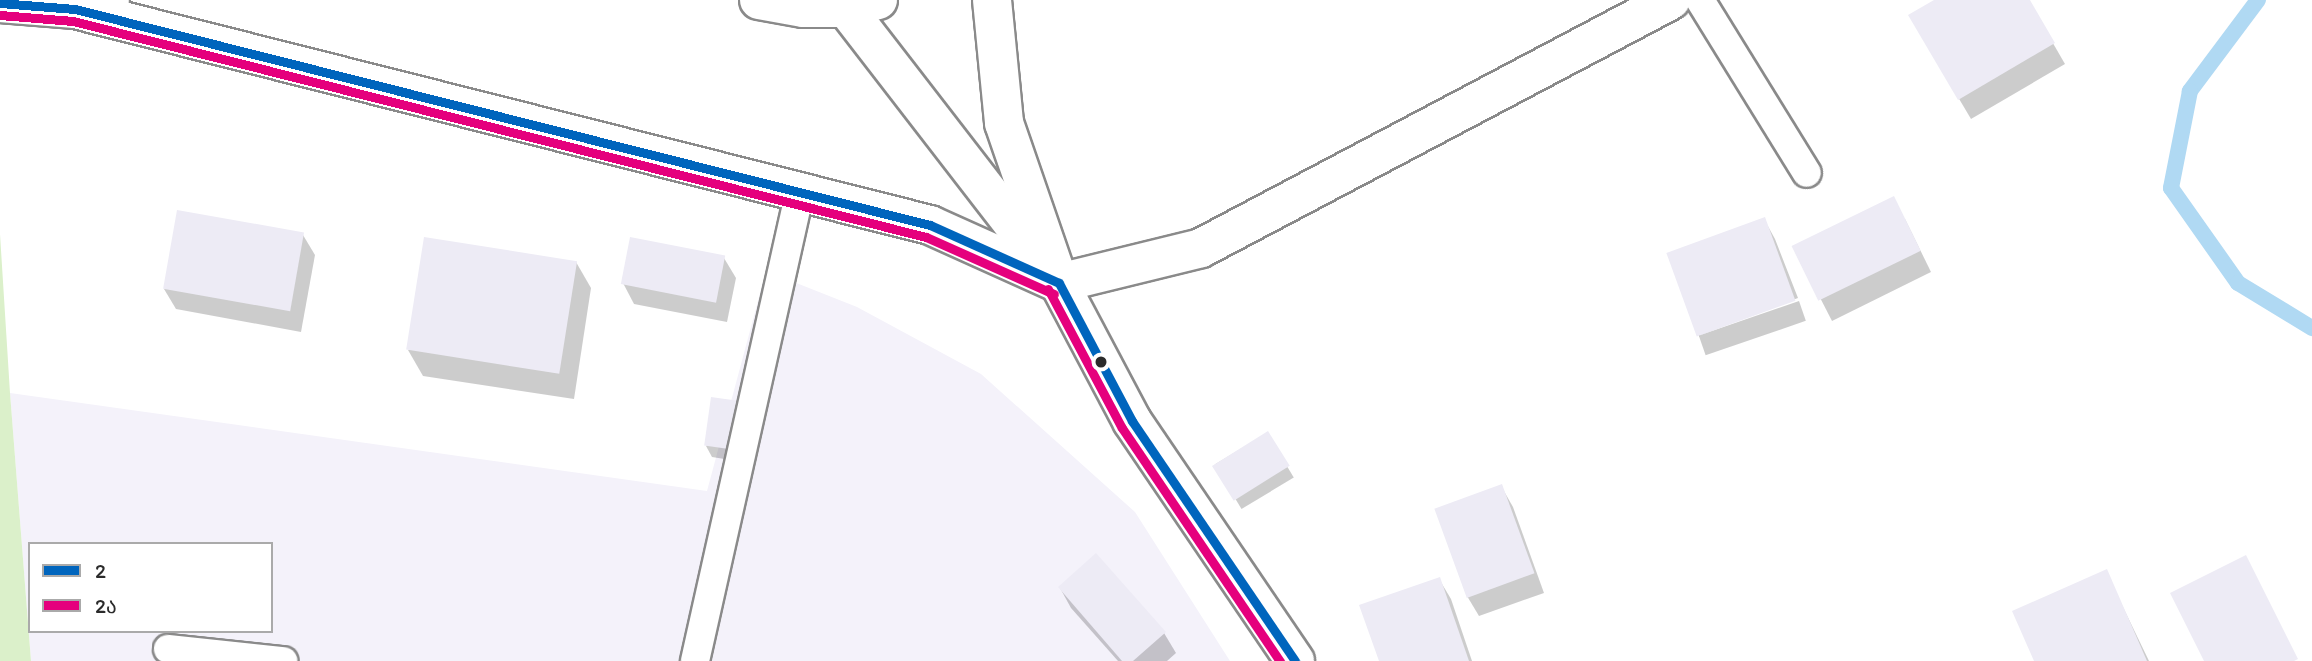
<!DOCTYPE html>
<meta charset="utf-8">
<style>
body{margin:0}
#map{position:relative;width:2312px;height:661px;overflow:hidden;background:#fff;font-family:Itim,sans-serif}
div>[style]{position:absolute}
.built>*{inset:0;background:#f4f2fa}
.green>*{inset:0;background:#dbf0ca}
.shadow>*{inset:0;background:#0003;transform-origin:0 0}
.stream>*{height:16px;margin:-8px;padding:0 8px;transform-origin:8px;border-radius:8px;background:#b0d9f3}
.building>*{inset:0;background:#edebf5;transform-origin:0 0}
.roads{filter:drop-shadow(2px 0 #8a8a8a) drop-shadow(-2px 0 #8a8a8a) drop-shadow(0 2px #8a8a8a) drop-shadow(0 -2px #8a8a8a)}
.service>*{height:28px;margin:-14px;padding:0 14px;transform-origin:14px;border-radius:14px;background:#fff}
.minor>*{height:38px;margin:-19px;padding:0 19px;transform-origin:19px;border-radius:19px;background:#fff}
.tertiary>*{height:38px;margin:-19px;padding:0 19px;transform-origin:19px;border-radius:19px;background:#fff}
.secondary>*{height:38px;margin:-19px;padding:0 19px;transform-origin:19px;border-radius:19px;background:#fff}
.bus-1>*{height:9px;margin:-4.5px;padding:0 4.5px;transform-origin:4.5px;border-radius:4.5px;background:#0065bd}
.bus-2>*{height:9px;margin:-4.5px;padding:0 4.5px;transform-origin:4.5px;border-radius:4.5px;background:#e5007d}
.dots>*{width:19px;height:19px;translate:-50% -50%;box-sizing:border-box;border:4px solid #fff;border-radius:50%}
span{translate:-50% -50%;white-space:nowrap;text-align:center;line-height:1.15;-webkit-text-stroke:6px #fff;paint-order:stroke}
.legend{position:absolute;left:28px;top:542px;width:245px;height:91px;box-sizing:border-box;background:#fff;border:2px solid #aaa;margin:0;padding:9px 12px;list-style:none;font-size:21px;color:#2b2b2b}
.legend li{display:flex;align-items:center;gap:14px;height:35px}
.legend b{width:35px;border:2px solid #aaa}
</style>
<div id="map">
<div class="built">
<i style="clip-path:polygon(evenodd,766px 271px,857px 307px,981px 374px,1135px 512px,1230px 661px,31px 661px,10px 393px,707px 491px,766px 271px,30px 544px,271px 544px,271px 631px,30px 631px,30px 544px)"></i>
</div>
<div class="green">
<i style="clip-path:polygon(0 234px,10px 393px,31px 661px,0 661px)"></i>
</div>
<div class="shadow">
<i style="clip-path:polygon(1937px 0,2028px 0,2065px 64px,1971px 119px,1910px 16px)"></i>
<i style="clip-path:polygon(1764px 219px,1775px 239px,1798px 298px,1700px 335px,1700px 337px,1668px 255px)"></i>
<i style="clip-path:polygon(1905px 219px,1931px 272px,1832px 321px,1794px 247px)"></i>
<i style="clip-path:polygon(303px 235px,315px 255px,301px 332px,176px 309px,164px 289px)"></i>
<i style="clip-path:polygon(724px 258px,736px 278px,727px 322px,634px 304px,623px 283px)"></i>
<i style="clip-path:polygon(576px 262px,591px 288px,574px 399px,423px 376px,408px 350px)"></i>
<i style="left:1799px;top:301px;width:21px;height:106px;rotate:71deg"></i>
<i style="clip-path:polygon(744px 404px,743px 462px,712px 457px,706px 446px)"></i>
<i style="left:1267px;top:433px;width:52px;height:61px;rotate:59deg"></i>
<i style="clip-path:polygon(1501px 486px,1513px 507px,1544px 593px,1479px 616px,1467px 596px)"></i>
<i style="clip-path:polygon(2106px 572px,2149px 661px,2036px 661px)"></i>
<i style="clip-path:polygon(1439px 579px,1451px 599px,1472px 661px,1381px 661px)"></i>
<i style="clip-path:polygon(1060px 588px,1164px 633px,1176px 653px,1167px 661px,1118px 661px,1071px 608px)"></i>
</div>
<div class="stream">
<i style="left:2258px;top:0;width:114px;rotate:126.8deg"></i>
<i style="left:2190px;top:91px;width:99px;rotate:101.1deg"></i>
<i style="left:2171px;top:188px;width:116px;rotate:54.8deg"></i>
<i style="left:2238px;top:283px;width:87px;rotate:31.3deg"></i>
</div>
<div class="building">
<i style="clip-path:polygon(1934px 0,2030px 0,2055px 43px,1958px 100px,1908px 15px)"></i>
<i style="left:1894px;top:196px;width:61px;height:114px;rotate:64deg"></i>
<i style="left:177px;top:210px;width:129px;height:80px;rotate:10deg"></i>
<i style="left:1765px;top:217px;width:89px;height:105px;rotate:70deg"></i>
<i style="left:424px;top:237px;width:155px;height:114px;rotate:9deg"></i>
<i style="left:630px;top:237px;width:97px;height:48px;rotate:11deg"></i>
<i style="left:711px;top:397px;width:34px;height:49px;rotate:8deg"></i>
<i style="left:1268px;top:431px;width:41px;height:66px;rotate:58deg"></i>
<i style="left:1502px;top:484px;width:95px;height:72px;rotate:70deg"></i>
<i style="clip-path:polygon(1096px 553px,1166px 632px,1133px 661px,1122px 661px,1058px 587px)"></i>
<i style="clip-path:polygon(2246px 555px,2298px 659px,2294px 661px,2204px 661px,2170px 593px)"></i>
<i style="clip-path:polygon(2107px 569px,2147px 661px,2034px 661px,2012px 611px)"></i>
<i style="clip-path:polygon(1440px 577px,1469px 661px,1379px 661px,1359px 605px)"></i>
</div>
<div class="roads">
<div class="service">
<i style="left:1700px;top:0;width:203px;rotate:58.3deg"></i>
<i style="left:168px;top:649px;width:116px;rotate:6deg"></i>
<i style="left:695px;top:661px;width:481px;rotate:-77.4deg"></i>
</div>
<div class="minor">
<i style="left:75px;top:9px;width:882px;rotate:14.18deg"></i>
<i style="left:930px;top:225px;width:141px;rotate:24.2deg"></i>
<i style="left:1059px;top:283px;width:146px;rotate:-13.8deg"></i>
<i style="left:1201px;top:248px;width:531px;rotate:-27.82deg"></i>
</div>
<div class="tertiary">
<i style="left:992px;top:0;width:124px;rotate:84.4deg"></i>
<i style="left:1004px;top:123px;width:169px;rotate:71deg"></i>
<i style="left:1059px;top:283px;width:156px;rotate:62.1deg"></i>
<i style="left:1132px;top:421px;width:290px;rotate:55.8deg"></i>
<i style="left:846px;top:8px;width:317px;rotate:52.3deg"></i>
</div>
<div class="secondary">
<i style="left:759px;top:0;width:45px;rotate:10.3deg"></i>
<i style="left:803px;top:8px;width:43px"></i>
<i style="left:846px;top:8px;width:33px;rotate:-14deg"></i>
<i style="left:0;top:3px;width:75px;rotate:4.6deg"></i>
<i style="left:75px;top:9px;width:36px;rotate:-14deg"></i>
</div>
</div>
<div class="bus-1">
<i style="left:0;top:3px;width:75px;rotate:4.6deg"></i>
<i style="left:75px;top:9px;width:882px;rotate:14.18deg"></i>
<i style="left:930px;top:225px;width:141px;rotate:24.2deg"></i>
<i style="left:1059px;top:283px;width:156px;rotate:62.1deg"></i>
<i style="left:1132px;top:421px;width:290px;rotate:55.8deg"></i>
</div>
<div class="bus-2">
<i style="left:0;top:15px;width:73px;rotate:4.7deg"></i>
<i style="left:73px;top:21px;width:880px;rotate:14.21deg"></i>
<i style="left:926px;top:237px;width:140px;rotate:24deg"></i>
<i style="left:1048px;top:289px;width:157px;rotate:62deg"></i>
<i style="left:1122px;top:428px;width:282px;rotate:55.9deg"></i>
</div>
<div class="dots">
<i style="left:1101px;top:362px;background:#2b2b2b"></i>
</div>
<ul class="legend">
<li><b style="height:9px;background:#0065bd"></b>2</li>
<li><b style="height:9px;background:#e5007d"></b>2ა</li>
</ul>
</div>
